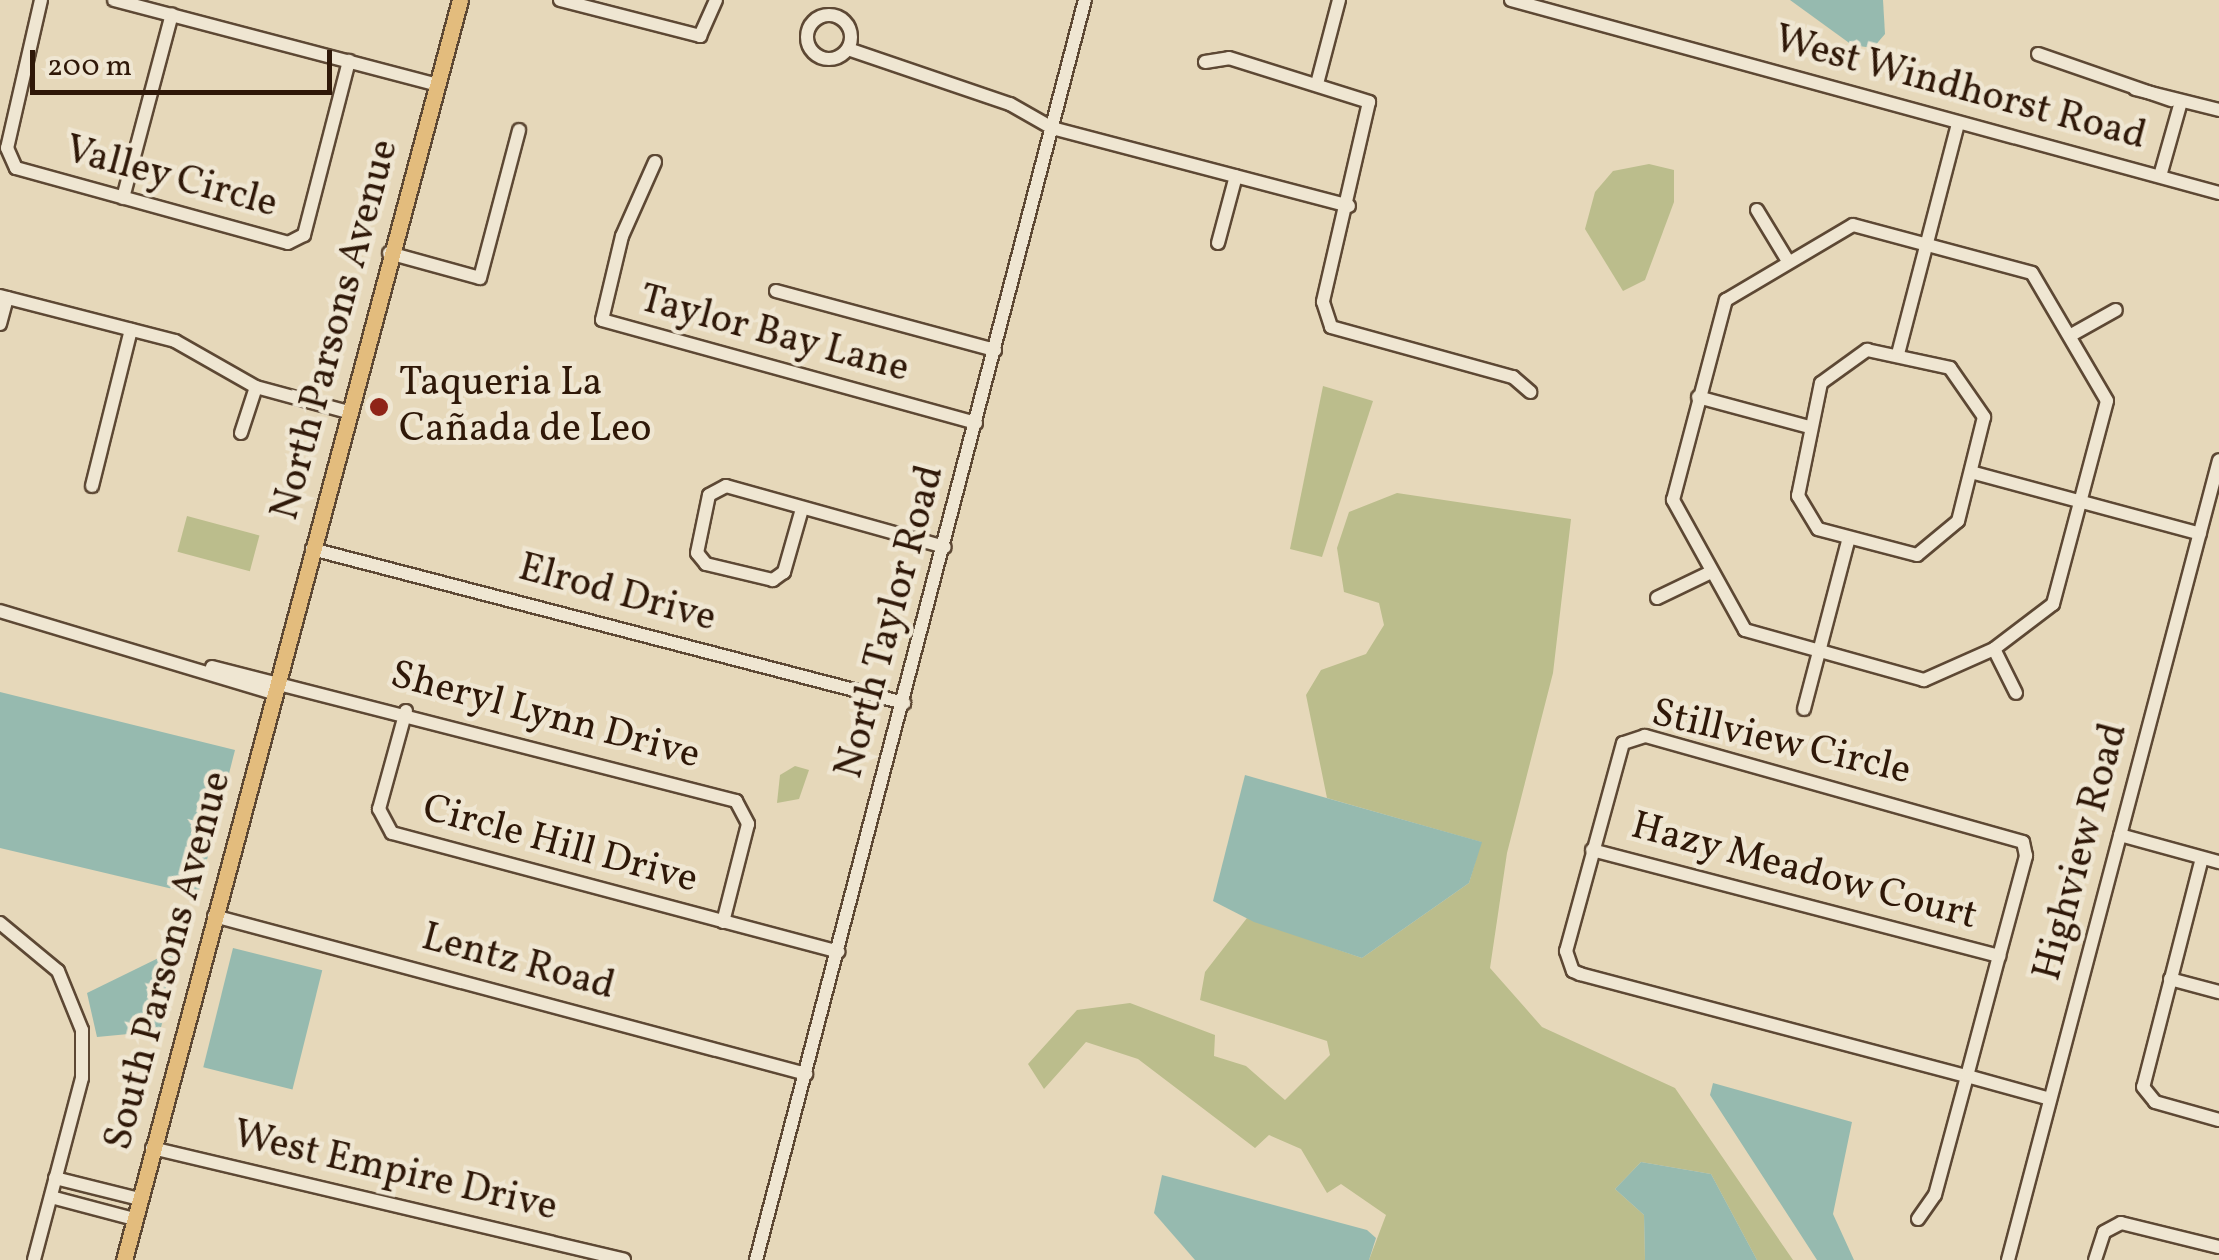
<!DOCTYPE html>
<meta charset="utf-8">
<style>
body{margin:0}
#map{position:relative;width:2219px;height:1260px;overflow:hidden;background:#e6d8ba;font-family:Vollkorn,serif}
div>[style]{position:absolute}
.green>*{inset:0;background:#bbbd8c;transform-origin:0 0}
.water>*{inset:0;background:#96baaf;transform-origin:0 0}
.roads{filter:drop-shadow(2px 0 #5d4834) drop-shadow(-2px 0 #5d4834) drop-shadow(0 2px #5d4834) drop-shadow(0 -2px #5d4834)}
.minor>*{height:12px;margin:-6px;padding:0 6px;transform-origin:6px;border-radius:6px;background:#efe6d2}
.minor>.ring{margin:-6px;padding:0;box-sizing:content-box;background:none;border:12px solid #efe6d2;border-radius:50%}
.major>*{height:15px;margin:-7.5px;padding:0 7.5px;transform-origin:7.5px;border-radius:7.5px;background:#e3bc7d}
.dots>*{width:28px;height:28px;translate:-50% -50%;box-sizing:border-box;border:5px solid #efe6d2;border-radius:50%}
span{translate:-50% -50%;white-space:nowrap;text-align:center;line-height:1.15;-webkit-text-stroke:9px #efe6d2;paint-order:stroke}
.street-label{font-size:40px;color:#2f1808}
.poi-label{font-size:40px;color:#2f1808}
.left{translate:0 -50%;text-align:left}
.scale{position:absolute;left:30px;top:50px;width:302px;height:45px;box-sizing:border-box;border:5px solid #2f1808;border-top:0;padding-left:12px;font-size:30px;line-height:35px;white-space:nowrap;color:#2f1808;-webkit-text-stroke:8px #efe6d2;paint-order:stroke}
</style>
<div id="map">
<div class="green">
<i style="clip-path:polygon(1649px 164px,1674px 170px,1674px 202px,1645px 280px,1623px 291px,1585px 229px,1595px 192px,1613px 171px)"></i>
<i style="clip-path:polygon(1323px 386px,1373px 401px,1322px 557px,1290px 549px)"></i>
<i style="clip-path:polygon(1397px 493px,1571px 519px,1553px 673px,1507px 853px,1490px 968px,1542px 1027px,1675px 1088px,1793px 1260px,1757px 1260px,1711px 1174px,1641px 1162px,1615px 1189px,1644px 1215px,1645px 1260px,1369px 1260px,1386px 1215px,1341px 1184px,1327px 1193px,1301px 1149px,1269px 1135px,1255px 1148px,1138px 1059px,1086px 1042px,1044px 1089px,1028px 1064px,1077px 1010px,1130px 1003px,1215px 1035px,1214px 1056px,1246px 1066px,1285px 1100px,1330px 1055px,1327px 1041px,1200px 1000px,1205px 972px,1247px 918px,1362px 958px,1469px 883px,1481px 842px,1327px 798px,1306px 695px,1321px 670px,1366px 654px,1384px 625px,1379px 603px,1344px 592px,1337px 548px,1349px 512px)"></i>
<i style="left:187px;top:516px;width:75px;height:37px;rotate:15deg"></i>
<i style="clip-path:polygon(795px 766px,809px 770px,799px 799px,777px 803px,780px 775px)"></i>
</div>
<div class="water">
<i style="clip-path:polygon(1790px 0,1883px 0,1885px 34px,1873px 48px,1852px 45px)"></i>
<i style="clip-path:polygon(0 692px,235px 750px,198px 895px,0 848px)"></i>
<i style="clip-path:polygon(1245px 775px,1482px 842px,1469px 883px,1362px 958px,1254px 922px,1213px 901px)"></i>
<i style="clip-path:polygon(183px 946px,160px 1031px,97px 1037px,87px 993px)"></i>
<i style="left:233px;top:948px;width:92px;height:123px;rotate:14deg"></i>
<i style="clip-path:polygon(1713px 1083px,1852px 1122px,1833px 1214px,1854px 1260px,1817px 1260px,1710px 1095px)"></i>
<i style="clip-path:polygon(1641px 1162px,1711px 1174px,1757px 1260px,1645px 1260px,1644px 1215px,1615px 1189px)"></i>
<i style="clip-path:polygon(1162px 1175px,1367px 1230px,1376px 1238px,1369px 1260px,1195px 1260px,1154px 1213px)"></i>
</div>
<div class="roads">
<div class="minor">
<i style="left:41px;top:0;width:152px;rotate:102.9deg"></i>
<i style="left:7px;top:148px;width:22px;rotate:66deg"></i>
<i style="left:16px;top:168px;width:282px;rotate:15.4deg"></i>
<i style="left:288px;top:243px;width:18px;rotate:-27deg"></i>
<i style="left:304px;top:235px;width:180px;rotate:-75.5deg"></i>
<i style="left:114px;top:0;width:332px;rotate:14.7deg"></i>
<i style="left:560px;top:0;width:145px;rotate:14.4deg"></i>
<i style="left:700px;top:36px;width:39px;rotate:-66deg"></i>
<i style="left:1511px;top:0;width:734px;rotate:15.25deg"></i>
<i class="ring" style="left:807px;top:15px;width:32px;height:32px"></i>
<i style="left:848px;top:49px;width:171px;rotate:18.8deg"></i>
<i style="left:1010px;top:104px;width:48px;rotate:29.7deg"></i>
<i style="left:1052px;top:128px;width:307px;rotate:14.7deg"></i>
<i style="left:2038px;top:54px;width:141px;rotate:19.1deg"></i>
<i style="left:1205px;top:62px;width:24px;rotate:-9deg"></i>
<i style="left:1229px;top:58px;width:147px;rotate:17.4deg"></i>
<i style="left:1369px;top:102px;width:205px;rotate:103deg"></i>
<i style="left:1323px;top:302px;width:26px;rotate:72deg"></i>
<i style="left:1331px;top:327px;width:189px;rotate:15.4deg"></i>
<i style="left:1513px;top:377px;width:23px;rotate:41deg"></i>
<i style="left:1318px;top:80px;width:83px;rotate:-75.3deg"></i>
<i style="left:2135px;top:89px;width:87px;rotate:14deg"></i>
<i style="left:655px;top:162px;width:81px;rotate:114deg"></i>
<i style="left:622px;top:236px;width:86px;rotate:103.4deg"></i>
<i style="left:602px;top:320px;width:388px;rotate:15.4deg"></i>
<i style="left:2160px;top:176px;width:77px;rotate:-74.2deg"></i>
<i style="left:123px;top:198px;width:190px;rotate:-75.1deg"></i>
<i style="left:1757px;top:210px;width:60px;rotate:58.7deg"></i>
<i style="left:1853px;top:225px;width:185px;rotate:15deg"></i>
<i style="left:2032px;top:273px;width:148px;rotate:59.6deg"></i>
<i style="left:2107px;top:401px;width:210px;rotate:104.9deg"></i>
<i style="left:2053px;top:604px;width:74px;rotate:142.7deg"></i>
<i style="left:1994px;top:649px;width:77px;rotate:156.1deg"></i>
<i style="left:1924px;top:680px;width:186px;rotate:-164.4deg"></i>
<i style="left:1745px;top:630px;width:149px;rotate:-119deg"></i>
<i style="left:1673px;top:500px;width:207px;rotate:-75.2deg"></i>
<i style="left:1726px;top:300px;width:147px;rotate:-30.6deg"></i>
<i style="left:1218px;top:243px;width:69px;rotate:-75deg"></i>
<i style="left:389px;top:253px;width:94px;rotate:15.4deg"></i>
<i style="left:480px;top:278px;width:153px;rotate:-75.2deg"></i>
<i style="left:776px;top:291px;width:227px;rotate:15.1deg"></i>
<i style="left:0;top:296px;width:181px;rotate:14.4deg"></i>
<i style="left:175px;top:341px;width:93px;rotate:29.6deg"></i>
<i style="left:256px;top:387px;width:95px;rotate:15.2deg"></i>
<i style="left:0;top:324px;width:27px;rotate:-75deg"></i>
<i style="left:2073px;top:334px;width:49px;rotate:-29.2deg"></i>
<i style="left:1867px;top:350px;width:85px;rotate:12.2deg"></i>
<i style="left:1950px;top:368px;width:60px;rotate:55.2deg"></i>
<i style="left:1984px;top:417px;width:107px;rotate:104deg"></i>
<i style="left:1958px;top:521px;width:53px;rotate:140.3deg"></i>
<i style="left:1917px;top:555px;width:102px;rotate:-165.3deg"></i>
<i style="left:1818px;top:529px;width:39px;rotate:-121deg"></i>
<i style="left:1798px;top:496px;width:115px;rotate:-78.5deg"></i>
<i style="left:1821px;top:383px;width:57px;rotate:-35.7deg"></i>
<i style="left:1898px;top:354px;width:239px;rotate:-75.4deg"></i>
<i style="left:1698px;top:397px;width:115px;rotate:15.1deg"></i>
<i style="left:241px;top:433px;width:48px;rotate:-71.9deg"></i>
<i style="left:1971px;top:472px;width:237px;rotate:15.1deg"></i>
<i style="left:92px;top:486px;width:161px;rotate:-76deg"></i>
<i style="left:802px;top:509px;width:66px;rotate:105.9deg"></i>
<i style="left:784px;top:572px;width:14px;rotate:144deg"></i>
<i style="left:773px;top:580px;width:69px;rotate:-166.6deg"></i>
<i style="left:706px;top:564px;width:14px;rotate:-129deg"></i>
<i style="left:697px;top:553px;width:59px;rotate:-78.3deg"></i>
<i style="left:709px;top:495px;width:19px;rotate:-28deg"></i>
<i style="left:726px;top:486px;width:227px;rotate:15.6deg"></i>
<i style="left:312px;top:549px;width:612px;rotate:14.58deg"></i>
<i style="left:1657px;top:598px;width:60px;rotate:-25.7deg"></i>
<i style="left:0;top:611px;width:286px;rotate:16.7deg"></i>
<i style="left:1994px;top:649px;width:49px;rotate:63.4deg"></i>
<i style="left:212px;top:667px;width:541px;rotate:14.34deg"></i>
<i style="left:736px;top:801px;width:26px;rotate:62deg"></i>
<i style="left:748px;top:824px;width:101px;rotate:104.3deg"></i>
<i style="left:1804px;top:709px;width:174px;rotate:-75.3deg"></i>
<i style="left:406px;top:711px;width:102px;rotate:105.4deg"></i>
<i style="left:379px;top:809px;width:27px;rotate:62deg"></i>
<i style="left:392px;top:833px;width:462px;rotate:14.9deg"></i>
<i style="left:2120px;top:835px;width:103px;rotate:15.3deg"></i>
<i style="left:1592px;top:850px;width:421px;rotate:14.6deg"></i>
<i style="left:2202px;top:858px;width:236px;rotate:104.4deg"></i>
<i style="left:2143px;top:1087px;width:19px;rotate:51deg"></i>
<i style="left:2155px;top:1102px;width:66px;rotate:15.7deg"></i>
<i style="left:214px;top:916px;width:613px;rotate:14.94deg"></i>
<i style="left:0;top:923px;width:75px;rotate:39.6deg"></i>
<i style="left:58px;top:971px;width:64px;rotate:67.9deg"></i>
<i style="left:82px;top:1030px;width:48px;rotate:90deg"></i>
<i style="left:82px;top:1078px;width:188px;rotate:104.8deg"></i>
<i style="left:2170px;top:979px;width:51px;rotate:14.9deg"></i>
<i style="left:152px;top:1148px;width:485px;rotate:13.3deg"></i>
<i style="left:55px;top:1178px;width:87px;rotate:14deg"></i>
<i style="left:51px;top:1197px;width:86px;rotate:14.8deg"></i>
<i style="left:1918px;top:1219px;width:29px;rotate:-55deg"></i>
<i style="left:1935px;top:1195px;width:123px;rotate:-74.9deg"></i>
<i style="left:1967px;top:1076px;width:124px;rotate:-75.1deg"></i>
<i style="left:1999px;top:956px;width:104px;rotate:-74.9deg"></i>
<i style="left:2026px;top:856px;width:14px;rotate:-102deg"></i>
<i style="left:2023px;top:842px;width:393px;rotate:-164.3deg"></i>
<i style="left:1645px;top:736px;width:23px;rotate:162deg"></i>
<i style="left:1623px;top:743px;width:216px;rotate:105.3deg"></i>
<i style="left:1566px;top:951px;width:21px;rotate:71deg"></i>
<i style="left:1573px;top:971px;width:8px;rotate:23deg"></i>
<i style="left:1580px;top:974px;width:400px;rotate:14.8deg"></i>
<i style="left:1967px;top:1076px;width:86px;rotate:15.5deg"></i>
<i style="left:756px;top:1260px;width:1302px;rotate:-75.37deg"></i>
<i style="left:2008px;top:1260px;width:827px;rotate:-75.22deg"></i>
<i style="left:2095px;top:1260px;width:29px;rotate:-72deg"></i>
<i style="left:2104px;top:1232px;width:19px;rotate:-28deg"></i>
<i style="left:2121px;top:1223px;width:101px;rotate:13.8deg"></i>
</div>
<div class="major">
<i style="left:124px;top:1260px;width:1304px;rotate:-75.07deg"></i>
</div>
</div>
<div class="dots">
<i style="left:379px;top:407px;background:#8f2418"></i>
</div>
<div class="street-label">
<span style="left:1960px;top:89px;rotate:15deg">West Windhorst Road</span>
<span style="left:171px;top:178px;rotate:15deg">Valley Circle</span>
<span style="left:336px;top:330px;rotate:-75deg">North Parsons Avenue</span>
<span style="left:774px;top:335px;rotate:15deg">Taylor Bay Lane</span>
<span style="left:617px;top:594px;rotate:15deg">Elrod Drive</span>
<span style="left:891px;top:622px;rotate:-75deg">North Taylor Road</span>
<span style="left:545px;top:716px;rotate:15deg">Sheryl Lynn Drive</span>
<span style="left:1781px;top:743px;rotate:13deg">Stillview Circle</span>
<span style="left:560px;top:845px;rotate:15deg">Circle Hill Drive</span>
<span style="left:2082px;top:852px;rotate:-75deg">Highview Road</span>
<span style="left:1804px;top:872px;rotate:15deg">Hazy Meadow Court</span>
<span style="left:169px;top:961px;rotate:-75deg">South Parsons Avenue</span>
<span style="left:518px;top:963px;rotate:15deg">Lentz Road</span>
<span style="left:395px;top:1172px;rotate:13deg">West Empire Drive</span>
</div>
<div class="poi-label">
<span class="left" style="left:399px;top:407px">Taqueria La<br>Cañada de Leo</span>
</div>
<div class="scale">200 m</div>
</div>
